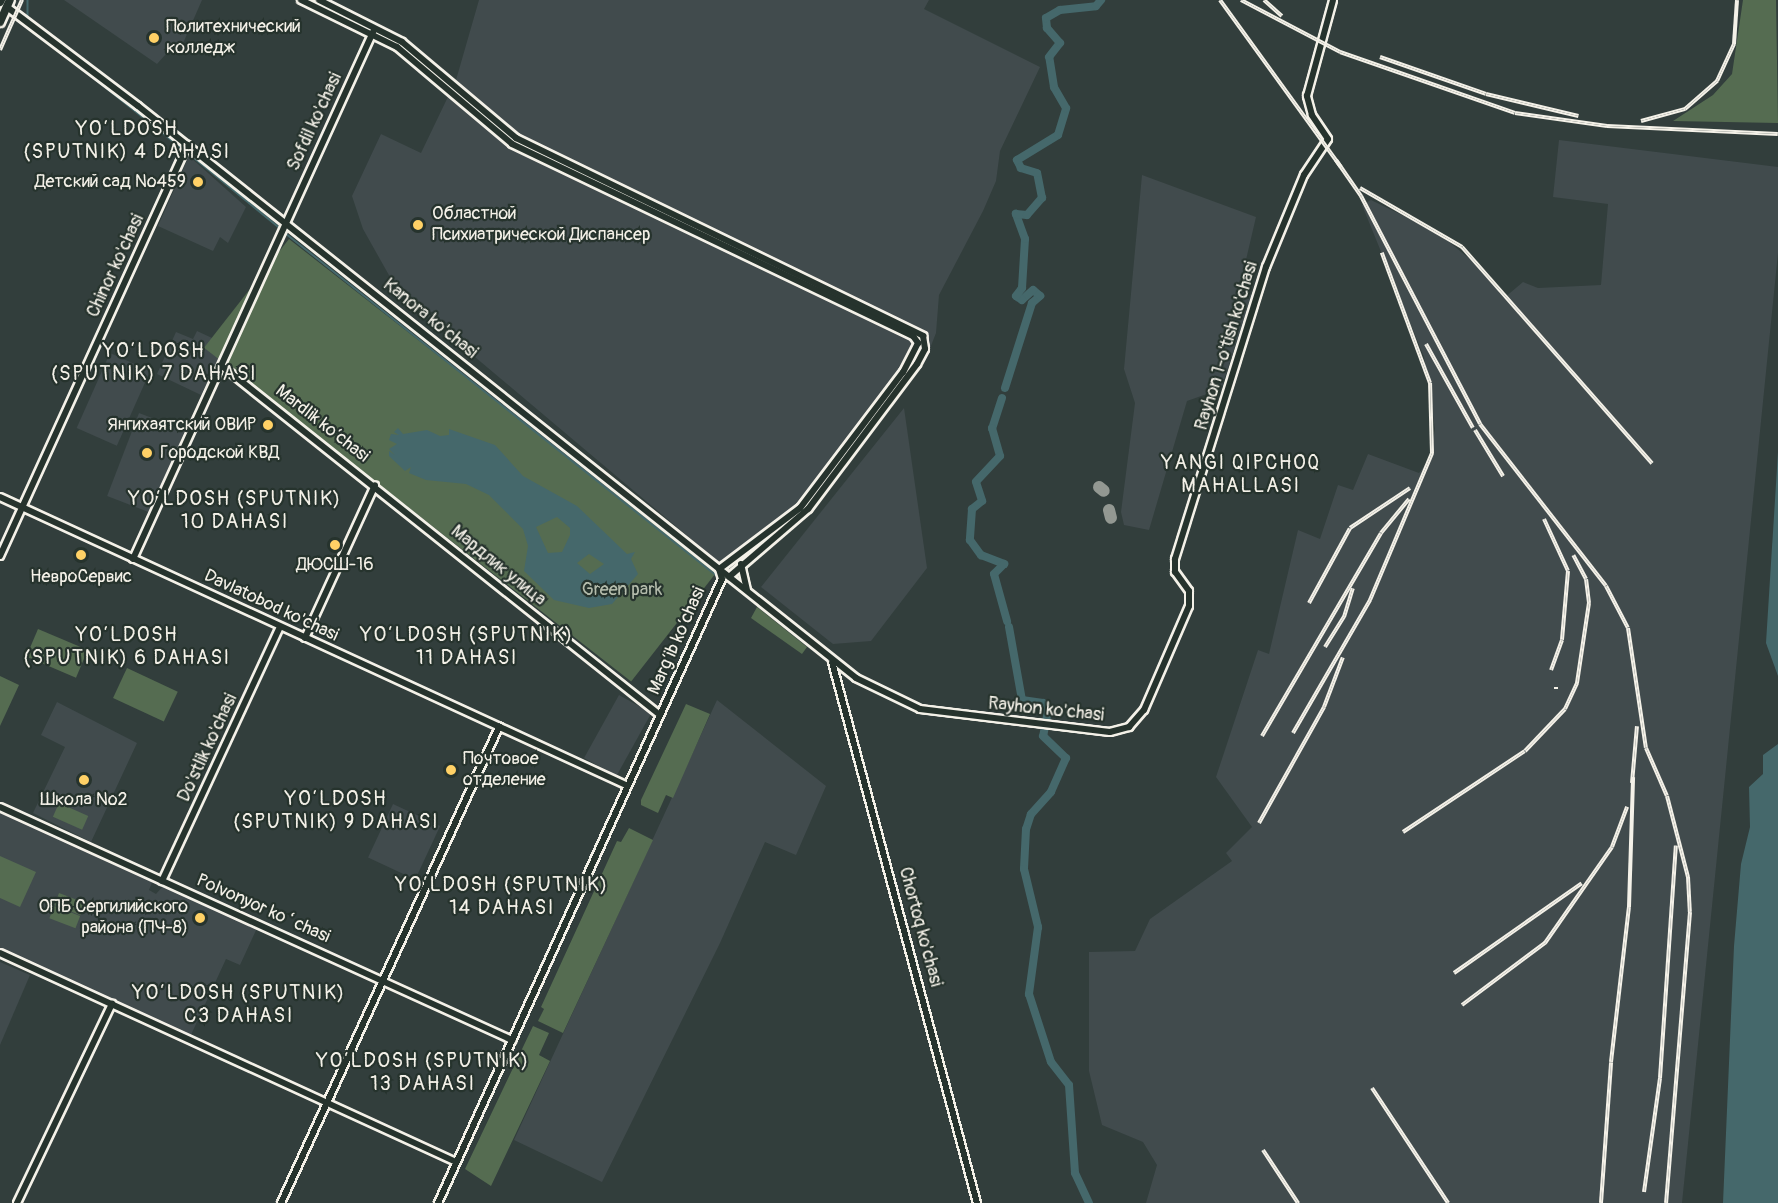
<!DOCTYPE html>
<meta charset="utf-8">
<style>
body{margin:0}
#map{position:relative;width:1778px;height:1203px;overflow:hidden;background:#323e3c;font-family:Pangolin,sans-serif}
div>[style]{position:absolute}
.built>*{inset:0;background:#414b4d;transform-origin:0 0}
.green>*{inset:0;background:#556c51;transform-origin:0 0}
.water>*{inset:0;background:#45686b}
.stream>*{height:1.5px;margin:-0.75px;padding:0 0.75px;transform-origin:0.75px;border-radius:0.75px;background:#45686b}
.river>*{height:8px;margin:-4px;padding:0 4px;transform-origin:4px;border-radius:4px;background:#45686b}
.taxiway>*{height:12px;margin:-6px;padding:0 6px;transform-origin:6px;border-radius:6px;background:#939892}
.roads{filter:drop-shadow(2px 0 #f4f1e8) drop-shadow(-2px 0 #f4f1e8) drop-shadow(0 2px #f4f1e8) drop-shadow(0 -2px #f4f1e8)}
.minor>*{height:6px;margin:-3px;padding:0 3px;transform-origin:3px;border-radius:3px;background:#26332d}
.major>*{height:8px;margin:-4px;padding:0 4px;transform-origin:4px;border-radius:4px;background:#26332d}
.rail>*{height:4px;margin-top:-2px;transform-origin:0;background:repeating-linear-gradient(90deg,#26332d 0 4.5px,#f4f1e8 0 9px);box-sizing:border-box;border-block:2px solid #f4f1e8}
.dots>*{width:16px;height:16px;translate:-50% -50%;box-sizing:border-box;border:3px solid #26332d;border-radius:50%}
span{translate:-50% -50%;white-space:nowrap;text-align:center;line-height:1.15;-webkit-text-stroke:4.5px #26332d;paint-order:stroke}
.poi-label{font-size:18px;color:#f4f1e8}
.left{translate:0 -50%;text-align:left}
.right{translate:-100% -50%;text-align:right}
.street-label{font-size:18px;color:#f4f1e8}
.park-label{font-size:18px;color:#b4bcac}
.neighbourhood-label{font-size:20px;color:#f4f1e8;letter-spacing:1.5px}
</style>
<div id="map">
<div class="built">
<i style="clip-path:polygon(64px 0,202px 0,181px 48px,174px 45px,157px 64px)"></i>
<i style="clip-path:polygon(479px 0,929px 0,924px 9px,1040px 67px,1000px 151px,996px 181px,983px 211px,939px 295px,936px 333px,927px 356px,798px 525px,754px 547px,729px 571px,399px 293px,363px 229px,352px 196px,381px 134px,421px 153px,456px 80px)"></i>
<i style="clip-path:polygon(1559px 140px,1778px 167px,1778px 253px,1682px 1203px,1146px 1203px,1157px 1165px,1143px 1142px,1102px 1125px,1089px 1071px,1089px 952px,1135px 951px,1150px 919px,1232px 861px,1226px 853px,1252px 827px,1216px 777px,1258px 650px,1269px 654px,1298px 530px,1320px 539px,1338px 485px,1353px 490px,1368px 454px,1419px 473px,1429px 460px,1435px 429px,1424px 357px,1362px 205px,1371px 200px,1437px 232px,1477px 265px,1504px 298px,1523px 282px,1538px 288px,1601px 285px,1608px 204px,1553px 197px)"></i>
<i style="clip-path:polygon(189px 156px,246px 207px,228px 243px,220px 237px,213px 251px,158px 226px)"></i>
<i style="clip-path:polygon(1142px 175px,1256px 217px,1239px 290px,1252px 295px,1221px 389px,1187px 401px,1149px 530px,1124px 525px,1121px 512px,1135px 403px,1124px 369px)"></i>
<i style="clip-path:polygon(197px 331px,225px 344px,201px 395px,157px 374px,176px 332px,193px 339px)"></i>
<i style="left:110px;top:353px;width:44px;height:82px;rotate:24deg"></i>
<i style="clip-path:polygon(904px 408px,927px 568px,871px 641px,833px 644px,761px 587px)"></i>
<i style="left:139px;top:413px;width:49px;height:89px;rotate:21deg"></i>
<i style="left:619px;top:695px;width:37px;height:72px;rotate:29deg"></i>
<i style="clip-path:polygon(717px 700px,826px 786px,796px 855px,765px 842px,720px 943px,602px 1182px,514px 1140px)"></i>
<i style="clip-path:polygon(57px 702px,137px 743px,91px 842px,33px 813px,65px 747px,41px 735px)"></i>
<i style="left:393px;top:804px;width:52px;height:59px;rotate:25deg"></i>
<i style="clip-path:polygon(0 810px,153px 880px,149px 890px,156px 894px,164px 885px,257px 928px,240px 965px,226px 959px,190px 1037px,0 950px)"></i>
<i style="clip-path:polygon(0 962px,30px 975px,0 1045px)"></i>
</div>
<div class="green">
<i style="clip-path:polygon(1743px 0,1776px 0,1778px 123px,1673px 121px,1713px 95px,1732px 74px)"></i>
<i style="left:289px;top:239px;width:542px;height:138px;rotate:38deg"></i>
<i style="clip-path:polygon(757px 607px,807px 647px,802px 654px,751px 618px)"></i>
<i style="left:38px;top:629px;width:54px;height:30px;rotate:23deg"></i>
<i style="left:127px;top:668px;width:56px;height:33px;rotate:25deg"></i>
<i style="clip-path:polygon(0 676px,19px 685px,0 726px)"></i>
<i style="clip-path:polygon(686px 704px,710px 714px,673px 798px,666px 795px,658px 813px,641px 805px,641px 800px)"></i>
<i style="left:59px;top:803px;width:32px;height:15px;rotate:24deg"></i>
<i style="clip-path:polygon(629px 828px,653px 840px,563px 1033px,538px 1021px,544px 1009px,541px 1007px,617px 841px,621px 842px)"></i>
<i style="clip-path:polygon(0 856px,36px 872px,20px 907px,0 898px)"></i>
<i style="left:59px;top:893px;width:28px;height:13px;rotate:21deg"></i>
<i style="left:54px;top:906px;width:28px;height:13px;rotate:21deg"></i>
<i style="clip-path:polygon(533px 1026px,549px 1033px,539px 1055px,550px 1061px,491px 1186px,465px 1169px)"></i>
</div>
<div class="water">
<i style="clip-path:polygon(evenodd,398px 428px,403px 434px,427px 430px,440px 436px,449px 435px,449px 429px,495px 445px,523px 476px,577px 506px,627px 554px,635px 552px,631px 559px,638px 574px,612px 604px,589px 608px,554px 600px,524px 571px,528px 546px,523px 529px,489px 495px,466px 484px,426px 480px,409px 473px,411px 467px,405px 471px,389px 456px,389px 451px,395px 455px,389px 449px,397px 444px,389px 440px,391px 434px,399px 435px,394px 432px,398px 428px,557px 517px,570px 528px,570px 535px,562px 552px,548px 553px,536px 527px,557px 517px,398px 428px,589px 554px,604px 564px,590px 574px,577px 563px,589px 554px)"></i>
<i style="clip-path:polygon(1778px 452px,1778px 676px,1766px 643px)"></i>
<i style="clip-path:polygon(1778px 744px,1778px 1203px,1723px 1203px,1734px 946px,1741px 864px,1750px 827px,1749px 787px,1763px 774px,1763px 755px)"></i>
</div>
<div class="stream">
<i style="left:28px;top:0;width:19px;rotate:90deg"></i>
<i style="left:55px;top:47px;width:164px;rotate:38.6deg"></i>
<i style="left:187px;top:152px;width:122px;rotate:39.3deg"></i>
<i style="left:284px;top:232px;width:552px;rotate:38.45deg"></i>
</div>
<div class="river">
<i style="left:1005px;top:388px;width:89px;rotate:-72.4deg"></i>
<i style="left:1032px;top:303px;width:11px;rotate:-41deg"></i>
<i style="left:1040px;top:296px;width:9px;rotate:-139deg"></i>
<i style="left:1033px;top:290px;width:15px;rotate:138deg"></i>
<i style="left:1022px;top:300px;width:7px;rotate:-146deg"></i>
<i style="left:1016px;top:296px;width:10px;rotate:-53deg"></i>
<i style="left:1022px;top:288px;width:49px;rotate:-86.5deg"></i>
<i style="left:1025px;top:239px;width:27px;rotate:-110deg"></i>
<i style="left:1016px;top:214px;width:11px;rotate:5deg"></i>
<i style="left:1027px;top:215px;width:23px;rotate:-49deg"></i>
<i style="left:1042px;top:198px;width:25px;rotate:-101deg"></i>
<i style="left:1037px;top:173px;width:17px;rotate:-163deg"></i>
<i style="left:1021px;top:168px;width:9px;rotate:-117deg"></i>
<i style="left:1017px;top:160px;width:48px;rotate:-31.4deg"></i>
<i style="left:1058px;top:135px;width:28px;rotate:-73deg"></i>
<i style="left:1066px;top:108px;width:24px;rotate:-120deg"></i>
<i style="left:1054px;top:87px;width:30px;rotate:-99deg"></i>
<i style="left:1049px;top:57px;width:18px;rotate:-52deg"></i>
<i style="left:1060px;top:43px;width:20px;rotate:-131deg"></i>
<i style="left:1047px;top:28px;width:10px;rotate:-96deg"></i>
<i style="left:1046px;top:18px;width:16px;rotate:-30deg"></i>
<i style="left:1060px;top:10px;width:36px;rotate:-6deg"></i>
<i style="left:1096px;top:6px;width:8px;rotate:-50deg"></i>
<i style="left:1002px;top:398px;width:32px;rotate:108deg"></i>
<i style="left:992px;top:428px;width:29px;rotate:74deg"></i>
<i style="left:1000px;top:456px;width:35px;rotate:133deg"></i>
<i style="left:976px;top:482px;width:20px;rotate:72deg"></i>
<i style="left:982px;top:501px;width:13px;rotate:141deg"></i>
<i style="left:972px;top:509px;width:31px;rotate:94deg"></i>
<i style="left:970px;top:540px;width:19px;rotate:54deg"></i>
<i style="left:981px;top:555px;width:25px;rotate:21deg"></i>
<i style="left:1004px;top:564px;width:14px;rotate:135deg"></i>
<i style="left:994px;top:574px;width:49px;rotate:74.5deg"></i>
<i style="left:1009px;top:627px;width:74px;rotate:79.9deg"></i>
<i style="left:1022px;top:700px;width:21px;rotate:8deg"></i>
<i style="left:1043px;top:703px;width:9px;rotate:58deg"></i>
<i style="left:1048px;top:711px;width:25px;rotate:101deg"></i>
<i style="left:1043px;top:736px;width:32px;rotate:44deg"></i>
<i style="left:1066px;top:758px;width:37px;rotate:114deg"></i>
<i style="left:1051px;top:792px;width:30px;rotate:132deg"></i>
<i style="left:1031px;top:814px;width:16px;rotate:108deg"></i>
<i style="left:1026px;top:829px;width:40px;rotate:92.9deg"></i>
<i style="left:1024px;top:869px;width:60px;rotate:76.4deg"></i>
<i style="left:1038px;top:927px;width:68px;rotate:97.7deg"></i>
<i style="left:1029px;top:994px;width:71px;rotate:72.1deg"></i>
<i style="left:1051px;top:1062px;width:29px;rotate:52deg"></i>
<i style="left:1069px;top:1085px;width:88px;rotate:86.1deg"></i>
<i style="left:1075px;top:1173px;width:33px;rotate:65deg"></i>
</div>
<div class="taxiway">
<i style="left:1099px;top:487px;width:6px;rotate:39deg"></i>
<i style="left:1109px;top:510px;width:8px;rotate:76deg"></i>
</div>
<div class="roads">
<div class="minor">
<i style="left:301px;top:0;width:107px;rotate:26.1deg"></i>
<i style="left:397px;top:47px;width:150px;rotate:40.1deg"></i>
<i style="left:512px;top:144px;width:445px;rotate:25.6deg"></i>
<i style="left:913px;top:336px;width:9px;rotate:54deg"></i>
<i style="left:918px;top:343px;width:33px;rotate:117deg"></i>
<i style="left:903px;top:372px;width:171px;rotate:127.1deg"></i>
<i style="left:800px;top:508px;width:101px;rotate:143deg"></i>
<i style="left:719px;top:569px;width:10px;rotate:73deg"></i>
<i style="left:722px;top:579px;width:686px;rotate:114.47deg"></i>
<i style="left:319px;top:0;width:93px;rotate:26.8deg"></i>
<i style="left:402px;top:42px;width:149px;rotate:40.1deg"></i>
<i style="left:516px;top:138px;width:453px;rotate:25.9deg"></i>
<i style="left:923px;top:336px;width:13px;rotate:81deg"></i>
<i style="left:925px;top:349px;width:17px;rotate:118deg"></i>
<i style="left:917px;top:364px;width:181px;rotate:126.9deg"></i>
<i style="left:808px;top:509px;width:104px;rotate:139.3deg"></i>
<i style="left:7px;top:7px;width:164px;rotate:37.1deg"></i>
<i style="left:138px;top:106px;width:918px;rotate:38.54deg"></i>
<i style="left:856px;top:678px;width:71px;rotate:25.8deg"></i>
<i style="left:920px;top:709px;width:191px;rotate:6.9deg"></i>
<i style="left:1110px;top:732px;width:20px;rotate:-15deg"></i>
<i style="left:1129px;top:727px;width:23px;rotate:-49deg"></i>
<i style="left:1144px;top:710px;width:113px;rotate:-66.6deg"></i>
<i style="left:1189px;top:606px;width:15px;rotate:-90deg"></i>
<i style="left:1189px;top:591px;width:24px;rotate:-126deg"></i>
<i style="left:1175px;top:572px;width:13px;rotate:-90deg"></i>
<i style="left:1175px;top:559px;width:306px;rotate:-72.7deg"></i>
<i style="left:1266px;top:267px;width:100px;rotate:-67.6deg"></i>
<i style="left:1304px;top:175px;width:43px;rotate:-56.3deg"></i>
<i style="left:1328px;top:139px;width:29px;rotate:-124deg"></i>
<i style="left:1312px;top:115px;width:20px;rotate:-105deg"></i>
<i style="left:1307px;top:96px;width:99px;rotate:-74.8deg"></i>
<i style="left:222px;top:366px;width:560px;rotate:38.55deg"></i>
<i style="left:0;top:497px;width:691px;rotate:24.71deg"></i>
<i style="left:0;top:556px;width:452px;rotate:-65.5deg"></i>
<i style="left:133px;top:559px;width:581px;rotate:-65.51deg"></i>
<i style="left:741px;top:564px;width:26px;rotate:77deg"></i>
<i style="left:305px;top:638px;width:168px;rotate:-65.4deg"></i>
<i style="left:832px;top:662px;width:560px;rotate:75deg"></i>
<i style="left:0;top:807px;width:563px;rotate:24.47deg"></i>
<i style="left:162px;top:881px;width:280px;rotate:-65.1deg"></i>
<i style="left:0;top:953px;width:502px;rotate:24.62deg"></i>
<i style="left:17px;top:1203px;width:221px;rotate:-64.5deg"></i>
<i style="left:281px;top:1203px;width:524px;rotate:-65.39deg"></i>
</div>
<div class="major">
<i style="left:0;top:2px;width:2px;rotate:-63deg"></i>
<i style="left:0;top:22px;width:24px;rotate:-66deg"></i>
</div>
</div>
<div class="rail">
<i style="left:1220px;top:0;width:206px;rotate:54.1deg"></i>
<i style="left:1241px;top:0;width:112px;rotate:27.7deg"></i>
<i style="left:1340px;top:52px;width:185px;rotate:19.2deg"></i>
<i style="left:1515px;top:113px;width:93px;rotate:8deg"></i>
<i style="left:1607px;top:126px;width:171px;rotate:2.7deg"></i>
<i style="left:1264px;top:0;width:24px;rotate:42deg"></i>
<i style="left:0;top:50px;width:55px;rotate:-66.3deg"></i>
<i style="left:1380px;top:57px;width:112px;rotate:19.2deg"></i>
<i style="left:1486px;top:94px;width:95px;rotate:13.4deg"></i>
<i style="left:1641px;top:121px;width:46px;rotate:-15.3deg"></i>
<i style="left:1685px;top:109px;width:43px;rotate:-41.2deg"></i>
<i style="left:1717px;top:81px;width:41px;rotate:-65.3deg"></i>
<i style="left:1734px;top:44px;width:44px;rotate:-86.1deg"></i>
<i style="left:1336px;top:160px;width:44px;rotate:55.2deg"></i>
<i style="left:1361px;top:196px;width:257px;rotate:62.4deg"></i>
<i style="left:1480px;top:424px;width:205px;rotate:52.1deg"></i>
<i style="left:1606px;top:586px;width:47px;rotate:62.4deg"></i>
<i style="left:1628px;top:628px;width:121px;rotate:81.5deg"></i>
<i style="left:1646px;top:748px;width:52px;rotate:66.4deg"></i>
<i style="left:1667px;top:796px;width:84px;rotate:75.5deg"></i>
<i style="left:1688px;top:877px;width:35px;rotate:87deg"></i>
<i style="left:1690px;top:912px;width:292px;rotate:94.7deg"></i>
<i style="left:1360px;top:188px;width:118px;rotate:30deg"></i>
<i style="left:1462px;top:247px;width:288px;rotate:48.7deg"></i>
<i style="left:1426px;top:344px;width:96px;rotate:60.8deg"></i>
<i style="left:1475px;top:430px;width:54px;rotate:58.7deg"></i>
<i style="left:1544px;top:519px;width:57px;rotate:65.2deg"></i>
<i style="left:1568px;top:571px;width:69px;rotate:95deg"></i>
<i style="left:1562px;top:640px;width:32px;rotate:110deg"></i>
<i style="left:1309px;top:603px;width:85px;rotate:-61.3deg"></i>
<i style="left:1350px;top:528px;width:72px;rotate:-33.7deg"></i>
<i style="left:1325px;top:647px;width:36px;rotate:-58deg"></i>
<i style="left:1344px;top:617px;width:30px;rotate:-73deg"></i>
<i style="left:1556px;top:689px;width:2px;rotate:-90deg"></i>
<i style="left:1293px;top:733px;width:154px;rotate:-59.9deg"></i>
<i style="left:1370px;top:600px;width:160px;rotate:-67.1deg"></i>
<i style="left:1432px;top:453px;width:70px;rotate:-91.6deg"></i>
<i style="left:1430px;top:383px;width:139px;rotate:-110.3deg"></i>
<i style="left:1262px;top:736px;width:235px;rotate:-59.6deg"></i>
<i style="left:1381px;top:533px;width:44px;rotate:-50.5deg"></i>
<i style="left:1632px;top:783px;width:57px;rotate:-85deg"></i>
<i style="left:1259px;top:823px;width:133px;rotate:-60.7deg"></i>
<i style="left:1324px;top:707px;width:53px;rotate:-69.2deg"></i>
<i style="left:1403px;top:832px;width:146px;rotate:-33.6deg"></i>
<i style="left:1525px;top:751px;width:58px;rotate:-46.4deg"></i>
<i style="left:1565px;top:709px;width:29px;rotate:-65deg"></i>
<i style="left:1577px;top:683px;width:81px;rotate:-81.5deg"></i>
<i style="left:1589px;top:603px;width:24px;rotate:-97deg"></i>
<i style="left:1586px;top:579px;width:27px;rotate:-118deg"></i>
<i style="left:1454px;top:973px;width:156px;rotate:-35.1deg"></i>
<i style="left:1462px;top:1005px;width:104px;rotate:-36.8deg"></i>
<i style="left:1545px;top:943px;width:117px;rotate:-55.1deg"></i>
<i style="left:1612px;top:847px;width:43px;rotate:-69.4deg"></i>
<i style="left:1372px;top:1088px;width:138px;rotate:56.5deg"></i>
<i style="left:1263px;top:1150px;width:64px;rotate:56.6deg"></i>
<i style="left:1644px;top:1192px;width:115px;rotate:-82deg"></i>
<i style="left:1660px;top:1078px;width:233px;rotate:-86.1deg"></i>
<i style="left:1601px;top:1203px;width:141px;rotate:-85.9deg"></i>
<i style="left:1611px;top:1062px;width:156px;rotate:-83.4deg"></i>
<i style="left:1629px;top:907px;width:130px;rotate:-88.2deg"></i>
</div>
<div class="dots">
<i style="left:154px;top:38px;background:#ffd166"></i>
<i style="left:198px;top:182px;background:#ffd166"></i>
<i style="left:418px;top:225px;background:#ffd166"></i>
<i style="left:268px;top:425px;background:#ffd166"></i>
<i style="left:147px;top:453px;background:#ffd166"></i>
<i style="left:335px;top:545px;background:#ffd166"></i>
<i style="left:81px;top:555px;background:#ffd166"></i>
<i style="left:451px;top:770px;background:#ffd166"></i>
<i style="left:84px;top:780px;background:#ffd166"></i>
<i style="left:200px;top:918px;background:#ffd166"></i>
</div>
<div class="poi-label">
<span class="left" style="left:166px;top:38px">Политехнический<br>колледж</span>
<span class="right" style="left:186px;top:182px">Детский сад №459</span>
<span class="left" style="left:432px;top:225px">Областной<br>Психиатрической Диспансер</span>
<span class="right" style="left:256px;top:425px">Янгихаятский ОВИР</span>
<span class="left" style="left:160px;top:453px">Городской КВД</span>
<span style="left:335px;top:565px">ДЮСШ-16</span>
<span style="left:81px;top:577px">НевроСервис</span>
<span class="left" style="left:463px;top:770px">Почтовое<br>отделение</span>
<span style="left:84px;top:800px">Школа №2</span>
<span class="right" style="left:188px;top:918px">ОПБ Сергилийского<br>района (ПЧ-8)</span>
</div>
<div class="street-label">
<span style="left:315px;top:122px;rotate:-65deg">Sofdil ko'chasi</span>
<span style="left:116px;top:266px;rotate:-65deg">Chinor ko'chasi</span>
<span style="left:430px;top:319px;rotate:39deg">Kanora ko'chasi</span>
<span style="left:1227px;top:346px;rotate:-73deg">Rayhon 1-o'tish ko'chasi</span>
<span style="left:322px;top:424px;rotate:38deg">Mardlik ko‘chasi</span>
<span style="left:498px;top:566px;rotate:39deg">Мардлик улица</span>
<span style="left:271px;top:606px;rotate:25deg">Davlatobod ko'chasi</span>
<span style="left:677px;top:641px;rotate:-66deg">Marg‘ib ko‘chasi</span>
<span style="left:1046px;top:710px;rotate:6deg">Rayhon ko'chasi</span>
<span style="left:208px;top:748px;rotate:-65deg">Do'stlik ko'chasi</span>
<span style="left:263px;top:909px;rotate:24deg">Polvonyor koʻchasi</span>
<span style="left:920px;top:927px;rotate:75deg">Chortoq ko'chasi</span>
</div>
<div class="park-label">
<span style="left:622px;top:590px">Green park</span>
</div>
<div class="neighbourhood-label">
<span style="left:127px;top:140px">YO‘LDOSH<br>(SPUTNIK) 4 DAHASI</span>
<span style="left:154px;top:362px">YO‘LDOSH<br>(SPUTNIK) 7 DAHASI</span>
<span style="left:1241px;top:474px">YANGI QIPCHOQ<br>MAHALLASI</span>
<span style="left:235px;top:510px">YO‘LDOSH (SPUTNIK)<br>10 DAHASI</span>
<span style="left:127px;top:646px">YO‘LDOSH<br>(SPUTNIK) 6 DAHASI</span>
<span style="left:467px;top:646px">YO‘LDOSH (SPUTNIK)<br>11 DAHASI</span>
<span style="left:336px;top:810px">YO‘LDOSH<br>(SPUTNIK) 9 DAHASI</span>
<span style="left:502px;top:896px">YO‘LDOSH (SPUTNIK)<br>14 DAHASI</span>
<span style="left:239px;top:1004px">YO‘LDOSH (SPUTNIK)<br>С3 DAHASI</span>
<span style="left:423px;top:1072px">YO‘LDOSH (SPUTNIK)<br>13 DAHASI</span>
</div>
</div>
